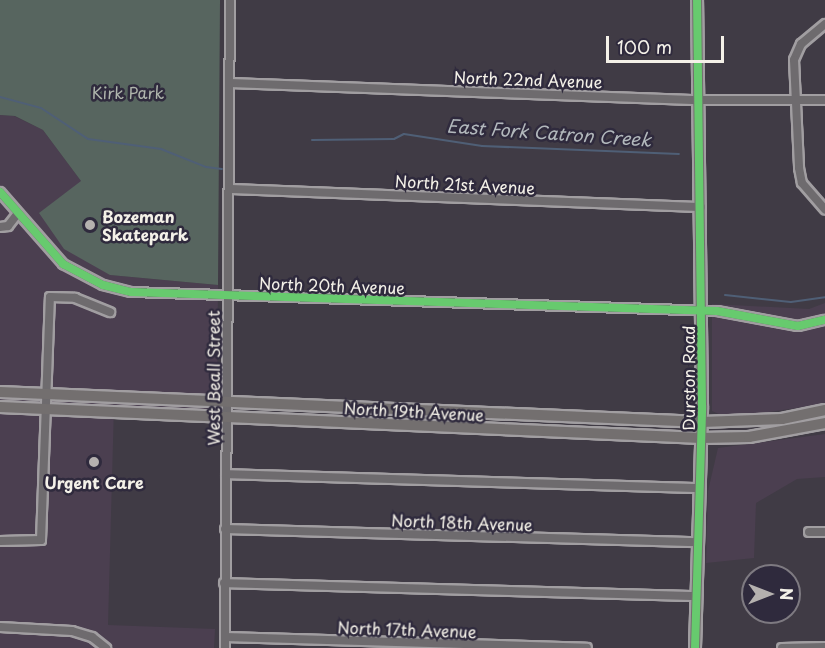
<!DOCTYPE html>
<style>
body{margin:0}
#map{position:relative;width:825px;height:648px;overflow:hidden;background:#403b45;font-family:"Playpen Sans",sans-serif}
div>[style]{position:absolute}
.built>*{inset:0;background:#4b3f50}
.green>*{inset:0;background:#57655f}
.stream>*{height:2px;margin:-1px;padding:0 1px;transform-origin:1px;border-radius:1px;background:#4f5f76}
.roads{filter:drop-shadow(2px 0 #a19ea1) drop-shadow(-2px 0 #a19ea1) drop-shadow(0 2px #a19ea1) drop-shadow(0 -2px #a19ea1)}
.minor>*{height:8px;margin:-4px;padding:0 4px;transform-origin:4px;border-radius:4px;background:#6e6b6e}
.major>*{height:10px;margin:-5px;padding:0 5px;transform-origin:5px;border-radius:5px;background:#736f6f}
.cycleway>*{height:8px;margin:-4px;padding:0 4px;transform-origin:4px;border-radius:4px;background:#67ca6e}
.dots>*{width:16px;height:16px;translate:-50% -50%;box-sizing:border-box;border:3px solid #2f2a3d;border-radius:50%}
span{translate:-50% -50%;white-space:nowrap;text-align:center;line-height:1.15;-webkit-text-stroke:5px #2f2a3d;paint-order:stroke}
.street-label{font-size:16px;color:#f4f1e8}
.park-label{font-size:16px;color:#afb5ac}
.poi-label{font-size:16px;color:#f4f1e8;font-weight:700}
.left{translate:0 -50%;text-align:left}
.water-label{font-size:18px;color:#b2b8bc;font-style:italic}
.north{position:absolute;left:741px;top:564px;width:60px;height:60px;box-sizing:border-box;background:#2f2a3d;border:2px solid #7e7a81;border-radius:50%;rotate:90deg;font-size:16px;font-weight:700;line-height:24px;text-align:center;color:#f4f1e8}
.north::after{content:'';display:block;margin:auto;width:21px;height:27px;background:#b5b1af;clip-path:polygon(50% 0,100% 100%,50% 72%,0 100%)}
.scale{position:absolute;left:606px;top:36px;width:118px;height:27px;box-sizing:border-box;border:3px solid #f4f1e8;border-top:0;padding-left:8px;font-size:18px;line-height:21px;white-space:nowrap;color:#f4f1e8;-webkit-text-stroke:4px #2f2a3d;paint-order:stroke}
</style>
<div id="map">
<div class="built">
<i style="clip-path:polygon(0 115px,14px 116px,43px 130px,81px 181px,110px 275px,218px 285px,217px 412px,114px 406px,108px 625px,215px 629px,214px 648px,0 648px)"></i>
<i style="clip-path:polygon(825px 303px,825px 404px,728px 418px,712px 411px,712px 304px,809px 309px)"></i>
<i style="clip-path:polygon(825px 434px,825px 477px,797px 479px,756px 503px,754px 558px,706px 563px,708px 491px,718px 448px)"></i>
</div>
<div class="green">
<i style="clip-path:polygon(0 0,220px 0,218px 285px,110px 275px,64px 249px,39px 213px,81px 181px,43px 130px,15px 116px,0 115px)"></i>
</div>
<div class="stream">
<i style="left:0;top:97px;width:42px;rotate:15deg"></i>
<i style="left:41px;top:108px;width:56px;rotate:33.4deg"></i>
<i style="left:88px;top:139px;width:74px;rotate:7.8deg"></i>
<i style="left:161px;top:149px;width:48px;rotate:21.8deg"></i>
<i style="left:206px;top:167px;width:16px;rotate:7deg"></i>
<i style="left:312px;top:140px;width:82px;rotate:-0.7deg"></i>
<i style="left:394px;top:139px;width:11px;rotate:-27deg"></i>
<i style="left:404px;top:134px;width:79px;rotate:8.7deg"></i>
<i style="left:482px;top:146px;width:197px;rotate:2.3deg"></i>
<i style="left:725px;top:295px;width:66px;rotate:6.1deg"></i>
<i style="left:791px;top:302px;width:34px;rotate:-8deg"></i>
</div>
<div class="roads">
<div class="minor">
<i style="left:825px;top:24px;width:31px;rotate:140deg"></i>
<i style="left:801px;top:44px;width:17px;rotate:114deg"></i>
<i style="left:794px;top:60px;width:108px;rotate:87.3deg"></i>
<i style="left:799px;top:168px;width:15px;rotate:79deg"></i>
<i style="left:802px;top:183px;width:35px;rotate:49deg"></i>
<i style="left:230px;top:83px;width:469px;rotate:2.1deg"></i>
<i style="left:699px;top:100px;width:126px"></i>
<i style="left:229px;top:189px;width:472px;rotate:2.2deg"></i>
<i style="left:0;top:192px;width:96px;rotate:48.8deg"></i>
<i style="left:63px;top:264px;width:45px;rotate:27.7deg"></i>
<i style="left:103px;top:285px;width:29px;rotate:14deg"></i>
<i style="left:131px;top:292px;width:586px;rotate:1.86deg"></i>
<i style="left:717px;top:311px;width:82px;rotate:10.5deg"></i>
<i style="left:798px;top:326px;width:28px;rotate:-13deg"></i>
<i style="left:0;top:227px;width:8px;rotate:-7deg"></i>
<i style="left:8px;top:226px;width:16px;rotate:-52deg"></i>
<i style="left:226px;top:474px;width:473px;rotate:1.7deg"></i>
<i style="left:225px;top:529px;width:473px;rotate:1.6deg"></i>
<i style="left:809px;top:532px;width:16px"></i>
<i style="left:0;top:541px;width:41px;rotate:-1.4deg"></i>
<i style="left:41px;top:540px;width:243px;rotate:-87.9deg"></i>
<i style="left:50px;top:297px;width:25px;rotate:2deg"></i>
<i style="left:75px;top:298px;width:38px;rotate:22deg"></i>
<i style="left:224px;top:583px;width:472px;rotate:1.6deg"></i>
<i style="left:0;top:627px;width:72px;rotate:3.2deg"></i>
<i style="left:72px;top:631px;width:21px;rotate:17deg"></i>
<i style="left:92px;top:637px;width:18px;rotate:38deg"></i>
<i style="left:225px;top:637px;width:362px;rotate:1.7deg"></i>
<i style="left:225px;top:648px;width:648px;rotate:-89.56deg"></i>
<i style="left:782px;top:648px;width:43px;rotate:-1.3deg"></i>
</div>
<div class="major">
<i style="left:0;top:392px;width:703px;rotate:2.45deg"></i>
<i style="left:702px;top:422px;width:80px;rotate:-2.1deg"></i>
<i style="left:782px;top:419px;width:44px;rotate:-11.8deg"></i>
<i style="left:0;top:407px;width:702px;rotate:2.53deg"></i>
<i style="left:701px;top:438px;width:48px;rotate:-1.2deg"></i>
<i style="left:749px;top:437px;width:77px;rotate:-10.4deg"></i>
<i style="left:695px;top:648px;width:242px;rotate:-88.3deg"></i>
<i style="left:702px;top:406px;width:406px;rotate:-90.7deg"></i>
</div>
</div>
<div class="cycleway">
<i style="left:0;top:192px;width:96px;rotate:48.8deg"></i>
<i style="left:63px;top:264px;width:45px;rotate:27.7deg"></i>
<i style="left:103px;top:285px;width:29px;rotate:14deg"></i>
<i style="left:131px;top:292px;width:586px;rotate:1.86deg"></i>
<i style="left:717px;top:311px;width:82px;rotate:10.5deg"></i>
<i style="left:798px;top:326px;width:28px;rotate:-13deg"></i>
<i style="left:695px;top:648px;width:242px;rotate:-88.3deg"></i>
<i style="left:702px;top:406px;width:406px;rotate:-90.7deg"></i>
</div>
<div class="dots">
<i style="left:90px;top:225px;background:#b5b1af"></i>
<i style="left:94px;top:462px;background:#b5b1af"></i>
</div>
<div class="street-label">
<span style="left:528px;top:79px;rotate:2deg">North 22nd Avenue</span>
<span style="left:465px;top:184px;rotate:3deg">North 21st Avenue</span>
<span style="left:332px;top:285px;rotate:2deg">North 20th Avenue</span>
<span style="left:213px;top:378px;rotate:-90deg">West Beall Street</span>
<span style="left:688px;top:378px;rotate:-90deg">Durston Road</span>
<span style="left:414px;top:411px;rotate:3deg">North 19th Avenue</span>
<span style="left:462px;top:522px;rotate:2deg">North 18th Avenue</span>
<span style="left:407px;top:629px;rotate:2deg">North 17th Avenue</span>
</div>
<div class="park-label">
<span style="left:128px;top:92px">Kirk Park</span>
</div>
<div class="poi-label">
<span class="left" style="left:102px;top:225px">Bozeman<br>Skatepark</span>
<span style="left:94px;top:482px">Urgent Care</span>
</div>
<div class="water-label">
<span style="left:549px;top:133px;rotate:4deg">East Fork Catron Creek</span>
</div>
<div class="north">N</div>
<div class="scale">100 m</div>
</div>
